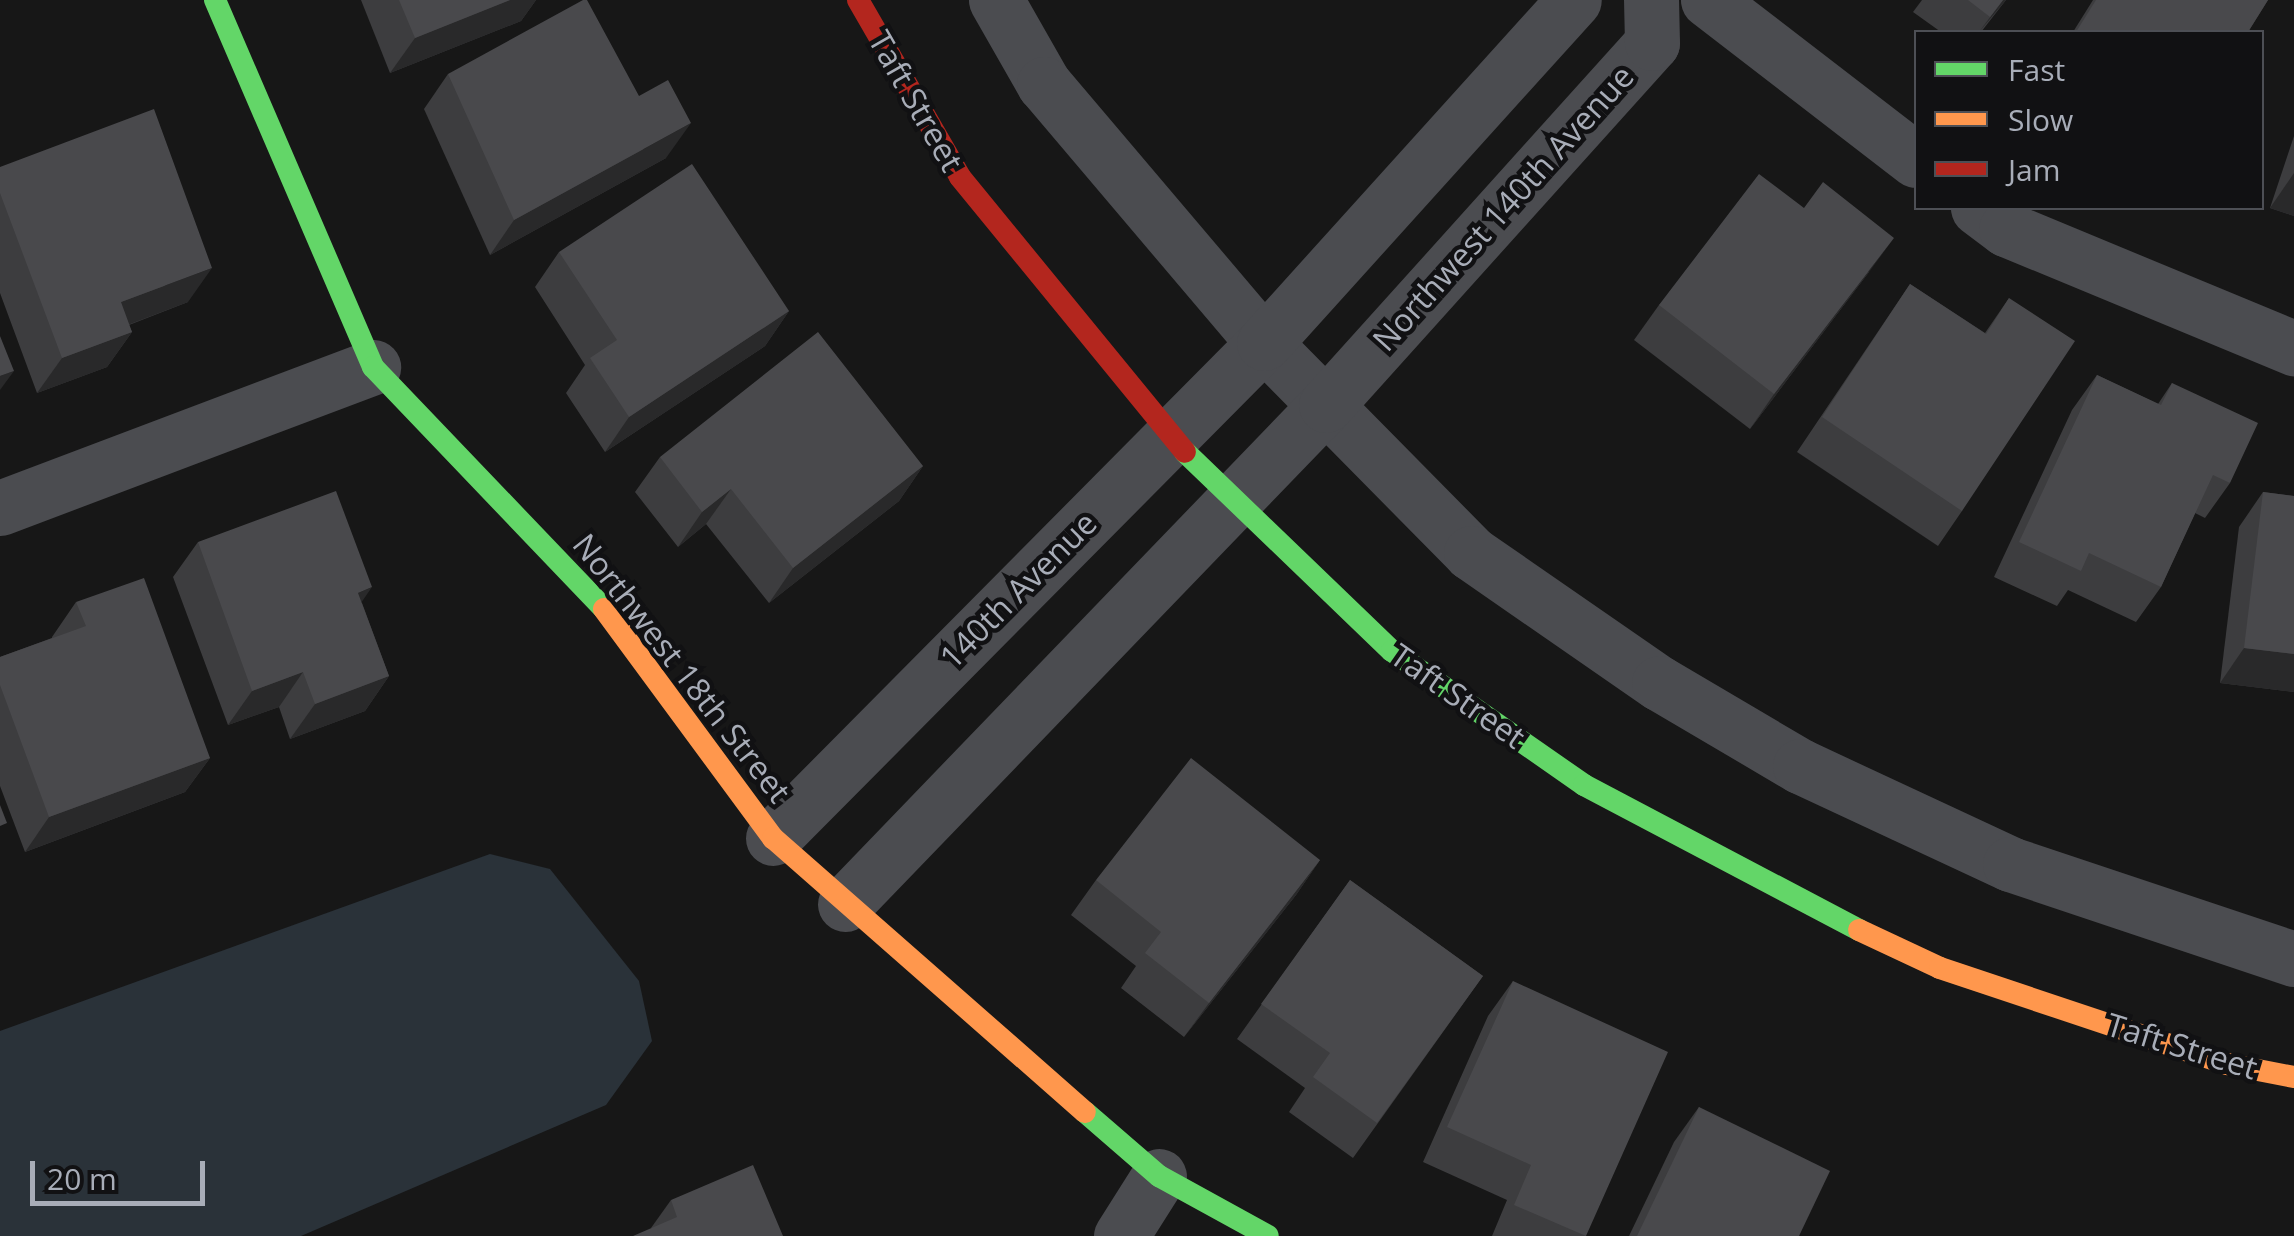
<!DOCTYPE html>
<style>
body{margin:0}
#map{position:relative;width:2294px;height:1236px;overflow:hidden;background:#171717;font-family:"Open Sans",sans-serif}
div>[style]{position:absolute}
.water>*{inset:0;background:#2a3239}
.street>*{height:55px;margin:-27.5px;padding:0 27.5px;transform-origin:27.5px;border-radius:27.5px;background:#4b4c50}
.fast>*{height:22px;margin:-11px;padding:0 11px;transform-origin:11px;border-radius:11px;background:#63d668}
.slow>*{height:22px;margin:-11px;padding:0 11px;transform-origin:11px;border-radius:11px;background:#ff974d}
.jam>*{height:22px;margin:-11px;padding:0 11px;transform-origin:11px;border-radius:11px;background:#b3261e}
.wall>*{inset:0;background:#3d3d3f}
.shaded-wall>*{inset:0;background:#29292a}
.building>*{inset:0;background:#49494c}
span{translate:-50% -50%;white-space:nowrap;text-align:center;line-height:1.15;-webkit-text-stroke:9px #111113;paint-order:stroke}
.street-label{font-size:32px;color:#a8adb8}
.legend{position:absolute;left:1914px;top:30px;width:350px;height:180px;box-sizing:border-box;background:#111113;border:2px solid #4d4f55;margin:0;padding:12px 18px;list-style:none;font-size:30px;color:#a8adb8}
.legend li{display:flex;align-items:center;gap:20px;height:50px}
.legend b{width:50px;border:2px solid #4d4f55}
.scale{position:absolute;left:30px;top:1161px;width:175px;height:45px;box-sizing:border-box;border:5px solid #a8adb8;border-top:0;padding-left:12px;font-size:30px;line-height:35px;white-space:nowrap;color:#a8adb8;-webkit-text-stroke:8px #111113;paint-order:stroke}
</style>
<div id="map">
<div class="water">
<i style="clip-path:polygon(490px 854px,550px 869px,639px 981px,652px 1041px,606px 1105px,301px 1236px,0 1236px,0 1031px)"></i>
</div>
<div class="street">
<i style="left:996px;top:0;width:97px;rotate:60.3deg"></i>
<i style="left:1044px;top:84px;width:340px;rotate:49.7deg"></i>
<i style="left:1264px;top:343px;width:295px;rotate:45.4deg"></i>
<i style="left:1471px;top:553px;width:229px;rotate:34.7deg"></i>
<i style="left:1659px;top:683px;width:164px;rotate:30.5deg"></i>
<i style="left:1800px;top:766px;width:232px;rotate:25deg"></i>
<i style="left:2010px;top:864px;width:299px;rotate:18.5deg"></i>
<i style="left:1708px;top:0;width:262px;rotate:37.6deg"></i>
<i style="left:1978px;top:208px;width:35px;rotate:37deg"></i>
<i style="left:2006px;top:229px;width:312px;rotate:22.5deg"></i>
<i style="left:0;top:508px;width:399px;rotate:-20.7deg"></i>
<i style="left:773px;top:838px;width:697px;rotate:-45.23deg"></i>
<i style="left:1264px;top:343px;width:462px;rotate:-47.9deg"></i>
<i style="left:845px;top:904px;width:693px;rotate:-46.05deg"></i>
<i style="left:1326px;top:405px;width:487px;rotate:-48deg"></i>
<i style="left:1652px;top:43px;width:43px;rotate:-91.3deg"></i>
<i style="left:1121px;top:1236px;width:71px;rotate:-57.7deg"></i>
</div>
<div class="fast">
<i style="left:215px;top:0;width:400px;rotate:66.7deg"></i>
<i style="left:373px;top:367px;width:335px;rotate:46.3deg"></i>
<i style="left:1185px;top:452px;width:287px;rotate:43.9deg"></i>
<i style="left:1392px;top:651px;width:234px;rotate:34.9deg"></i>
<i style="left:1584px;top:785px;width:311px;rotate:27.8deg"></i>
<i style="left:1085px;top:1112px;width:98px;rotate:40.9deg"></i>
<i style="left:1159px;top:1176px;width:124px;rotate:28.8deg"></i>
</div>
<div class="slow">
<i style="left:604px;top:609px;width:285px;rotate:53.6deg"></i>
<i style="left:773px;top:838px;width:415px;rotate:41.3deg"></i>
<i style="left:1859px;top:930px;width:89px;rotate:25.1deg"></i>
<i style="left:1940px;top:968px;width:303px;rotate:18.5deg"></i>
<i style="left:2227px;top:1064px;width:68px;rotate:11deg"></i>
</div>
<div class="jam">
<i style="left:858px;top:0;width:204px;rotate:60deg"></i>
<i style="left:960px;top:177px;width:355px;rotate:50.7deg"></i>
</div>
<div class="wall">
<i style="clip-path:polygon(361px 0,536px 0,521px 21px,390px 73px)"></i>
<i style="clip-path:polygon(1922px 0,2006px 0,1981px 32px,1941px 32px,1913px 12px)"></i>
<i style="clip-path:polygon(2093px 0,2268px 0,2248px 32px,2073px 32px)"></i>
<i style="clip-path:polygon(448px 74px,666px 158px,490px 255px,424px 109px)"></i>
<i style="clip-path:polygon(2294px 136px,2294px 216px,2270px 208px)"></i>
<i style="clip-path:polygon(0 167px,188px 302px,129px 325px,132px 332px,107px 367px,37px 393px,0 293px)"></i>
<i style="clip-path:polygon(1804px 208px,1869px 272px,1750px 429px,1634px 340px,1659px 305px)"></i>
<i style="clip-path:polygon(559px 252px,789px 311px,765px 346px,605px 452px,566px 393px,585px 365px,535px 287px)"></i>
<i style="clip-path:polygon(1910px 284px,1985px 333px,2009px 298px,1962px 511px,1938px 546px,1797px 452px)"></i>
<i style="clip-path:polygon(2097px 375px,2158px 404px,2172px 383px,2230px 483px,2205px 518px,2195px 513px,2161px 587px,2136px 622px,2068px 590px,2057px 606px,1994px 577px,2072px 410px)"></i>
<i style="clip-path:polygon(660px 457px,923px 466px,899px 501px,769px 603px,706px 524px,678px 547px,635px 492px)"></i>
<i style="clip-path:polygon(2263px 492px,2294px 496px,2294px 692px,2220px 683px,2239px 527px)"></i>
<i style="clip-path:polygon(198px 542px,362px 603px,389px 676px,365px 711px,290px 739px,279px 707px,228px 725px,173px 577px)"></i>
<i style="clip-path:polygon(76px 602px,210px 758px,185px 792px,25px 852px,0 786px,0 657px,52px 638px,52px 637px)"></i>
<i style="clip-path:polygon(1320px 860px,1296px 895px,1184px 1037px,1121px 988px,1136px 966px,1071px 915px,1096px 880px)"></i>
<i style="clip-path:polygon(1350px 880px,1483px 976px,1353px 1158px,1289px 1112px,1305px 1088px,1237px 1039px)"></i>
<i style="clip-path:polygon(1513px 981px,1586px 1236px,1492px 1236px,1507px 1200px,1423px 1162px,1488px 1016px)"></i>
<i style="clip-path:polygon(1699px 1107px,1799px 1236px,1629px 1236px,1674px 1142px)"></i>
<i style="clip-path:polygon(671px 1200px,783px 1236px,651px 1228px)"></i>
</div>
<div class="shaded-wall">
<i style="clip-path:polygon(510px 0,536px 0,521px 21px,390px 73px,415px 38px)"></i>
<i style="clip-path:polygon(2003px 0,2006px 0,1979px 32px)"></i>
<i style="clip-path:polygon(691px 123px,666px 158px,490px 255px,514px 220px)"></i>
<i style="clip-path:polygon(2294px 173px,2294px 216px,2270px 208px)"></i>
<i style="clip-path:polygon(1894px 238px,1869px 272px,1750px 429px,1774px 394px)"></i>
<i style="clip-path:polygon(212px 268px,188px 302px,96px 337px,121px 302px)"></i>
<i style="clip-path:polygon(789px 311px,765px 346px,605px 452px,629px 417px)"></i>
<i style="clip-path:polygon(132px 332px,107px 367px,37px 393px,62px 358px)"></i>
<i style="clip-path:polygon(14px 371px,0 390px,0 376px)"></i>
<i style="clip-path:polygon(923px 466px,899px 501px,769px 603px,793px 568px)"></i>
<i style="clip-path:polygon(731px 489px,706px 524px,678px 547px,702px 512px)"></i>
<i style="clip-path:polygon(372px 587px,348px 622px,358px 593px)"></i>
<i style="clip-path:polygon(2244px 648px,2294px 654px,2294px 692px,2220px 683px)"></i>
<i style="clip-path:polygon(303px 672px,279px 707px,228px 725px,252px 691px)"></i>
<i style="clip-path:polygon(389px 676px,365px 711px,290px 739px,315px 704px)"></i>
<i style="clip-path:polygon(210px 758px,185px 792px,25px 852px,49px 817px)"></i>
<i style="clip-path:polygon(1320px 860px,1296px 895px,1184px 1037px,1209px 1003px)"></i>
</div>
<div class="building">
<i style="clip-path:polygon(399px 0,510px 0,415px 38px)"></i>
<i style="clip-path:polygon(583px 0,587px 0,639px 96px,668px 80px,691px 123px,514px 220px,448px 74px)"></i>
<i style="clip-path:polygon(1968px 0,2003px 0,1990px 17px)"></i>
<i style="clip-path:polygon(2096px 0,2268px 0,2248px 32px,2076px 32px)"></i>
<i style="clip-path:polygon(154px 109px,212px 268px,121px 302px,132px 332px,62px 358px,0 193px,0 167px)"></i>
<i style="clip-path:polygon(692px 164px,789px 311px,629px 417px,590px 358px,617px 340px,559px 252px)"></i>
<i style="clip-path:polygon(1759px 174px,1804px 208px,1823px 182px,1894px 238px,1774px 394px,1659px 305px)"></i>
<i style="clip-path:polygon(1910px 284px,1986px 334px,2009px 298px,2075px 341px,1962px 511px,1822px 417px)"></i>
<i style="clip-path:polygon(818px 332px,923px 466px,793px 568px,731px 489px,702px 512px,660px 457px)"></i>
<i style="clip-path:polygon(0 336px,14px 371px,0 376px)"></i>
<i style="clip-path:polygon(2097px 375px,2161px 405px,2172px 383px,2258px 423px,2230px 483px,2213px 475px,2161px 587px,2089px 553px,2081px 571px,2019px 542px)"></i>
<i style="clip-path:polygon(336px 491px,372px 587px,358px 593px,389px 676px,315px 704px,303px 672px,252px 691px,198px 542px)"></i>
<i style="clip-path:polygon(2263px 492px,2294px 496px,2294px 654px,2244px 648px)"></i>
<i style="clip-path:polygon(144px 578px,210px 758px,49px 817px,0 685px,0 657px,86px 626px,76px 602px)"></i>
<i style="clip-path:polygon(1191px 758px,1320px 860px,1209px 1003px,1145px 953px,1161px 932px,1096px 880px)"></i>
<i style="clip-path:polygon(0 805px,7px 823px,0 826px)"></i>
<i style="clip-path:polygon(1350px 880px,1483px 976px,1377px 1123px,1313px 1077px,1330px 1053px,1261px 1004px)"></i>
<i style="clip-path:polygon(1513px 981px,1668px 1052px,1586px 1236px,1514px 1205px,1531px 1165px,1447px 1127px)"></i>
<i style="clip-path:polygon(1699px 1107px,1830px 1171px,1799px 1236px,1637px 1236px)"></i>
<i style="clip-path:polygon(753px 1165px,783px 1236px,633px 1236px,677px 1217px,671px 1200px)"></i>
</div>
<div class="street-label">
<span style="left:916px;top:101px;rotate:60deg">Taft Street</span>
<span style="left:1503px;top:208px;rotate:-48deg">Northwest 140th Avenue</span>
<span style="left:1018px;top:590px;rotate:-45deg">140th Avenue</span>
<span style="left:682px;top:668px;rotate:52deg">Northwest 18th Street</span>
<span style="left:1458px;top:696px;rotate:35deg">Taft Street</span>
<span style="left:2182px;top:1046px;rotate:17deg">Taft Street</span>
</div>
<ul class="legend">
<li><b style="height:12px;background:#63d668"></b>Fast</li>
<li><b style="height:12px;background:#ff974d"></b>Slow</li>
<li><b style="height:12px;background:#b3261e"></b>Jam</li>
</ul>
<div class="scale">20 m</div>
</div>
